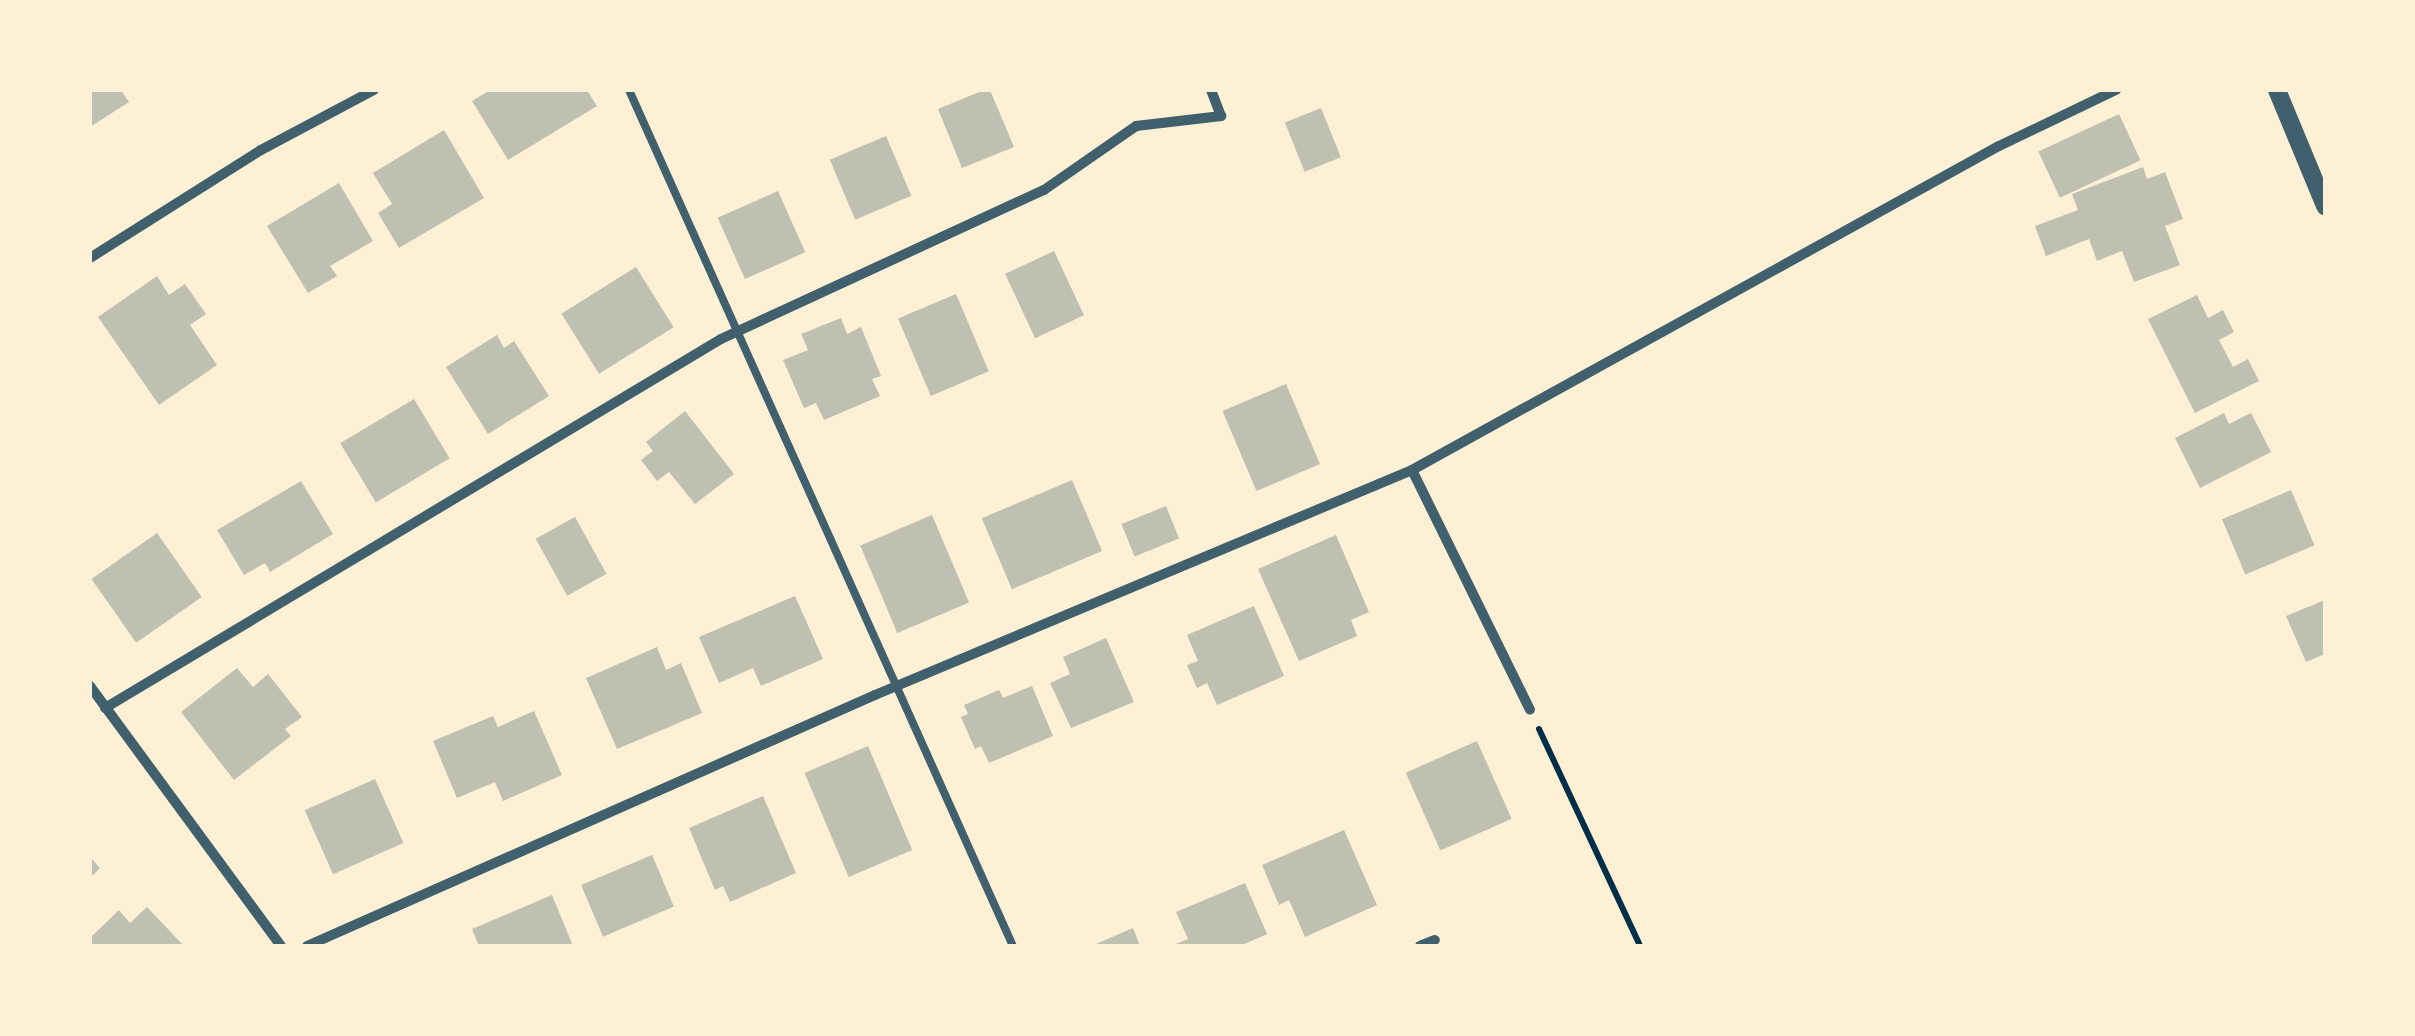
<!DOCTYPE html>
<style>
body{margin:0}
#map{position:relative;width:2415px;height:1036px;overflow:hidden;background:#fdf0d5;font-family:Inter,sans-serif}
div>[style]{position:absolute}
.building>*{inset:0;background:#bec0b2;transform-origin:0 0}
.path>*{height:6px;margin:-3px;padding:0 3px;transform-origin:3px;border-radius:3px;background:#003049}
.service>*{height:8px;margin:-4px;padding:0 4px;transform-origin:4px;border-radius:4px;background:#3f606c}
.minor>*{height:10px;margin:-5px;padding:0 5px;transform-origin:5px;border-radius:5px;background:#3f606c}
.tertiary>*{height:18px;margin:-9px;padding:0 9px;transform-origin:9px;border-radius:9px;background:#3f606c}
span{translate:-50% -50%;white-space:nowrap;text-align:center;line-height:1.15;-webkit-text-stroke:8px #fdf0d5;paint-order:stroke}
.frame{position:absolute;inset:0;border:92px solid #fdf0d5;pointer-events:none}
</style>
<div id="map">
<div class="building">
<i style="clip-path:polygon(90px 90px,121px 90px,129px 102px,90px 127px)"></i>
<i style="clip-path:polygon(490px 90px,587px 90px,597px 106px,508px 160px,472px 101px)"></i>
<i style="clip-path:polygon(984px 90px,990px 90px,1014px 147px,962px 168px,938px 109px)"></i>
<i style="left:1321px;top:108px;width:53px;height:39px;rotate:68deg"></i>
<i style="left:2119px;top:114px;width:51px;height:89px;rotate:65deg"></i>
<i style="clip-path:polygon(444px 130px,484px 198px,399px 248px,378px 213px,392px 204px,373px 173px)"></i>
<i style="left:886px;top:136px;width:65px;height:61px;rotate:67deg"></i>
<i style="clip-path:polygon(2143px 167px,2147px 179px,2165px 172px,2183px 219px,2165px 226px,2180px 265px,2134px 282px,2122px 251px,2097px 261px,2089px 239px,2046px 256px,2035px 226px,2078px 210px,2072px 194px)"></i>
<i style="clip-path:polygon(339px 183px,373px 241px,330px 266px,337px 276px,308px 293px,267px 226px)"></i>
<i style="left:778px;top:191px;width:67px;height:66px;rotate:66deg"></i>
<i style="left:1054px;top:251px;width:71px;height:54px;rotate:65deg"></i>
<i style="left:636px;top:267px;width:71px;height:88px;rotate:58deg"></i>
<i style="clip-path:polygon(157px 276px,169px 295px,185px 284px,206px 314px,190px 325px,217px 365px,159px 405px,98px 317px)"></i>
<i style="left:956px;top:294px;width:84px;height:63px;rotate:67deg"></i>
<i style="clip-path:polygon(2197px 295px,2208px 318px,2223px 310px,2234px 332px,2219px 340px,2233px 367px,2248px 359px,2259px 381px,2195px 413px,2148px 319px)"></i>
<i style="clip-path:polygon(841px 318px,847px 334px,861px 327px,881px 376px,872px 379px,880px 396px,824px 420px,816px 403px,804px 408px,783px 360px,808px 350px,801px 334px)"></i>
<i style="clip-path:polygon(497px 335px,504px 348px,514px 341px,549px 396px,488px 434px,446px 367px)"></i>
<i style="left:1286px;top:384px;width:87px;height:69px;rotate:67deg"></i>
<i style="left:414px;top:399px;width:69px;height:86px;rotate:59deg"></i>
<i style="clip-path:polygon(685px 411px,734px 474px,695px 504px,669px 472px,657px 481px,641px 460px,653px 451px,646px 442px)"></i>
<i style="clip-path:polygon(2224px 413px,2229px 424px,2251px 413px,2271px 452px,2200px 488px,2175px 438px)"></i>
<i style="left:1072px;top:480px;width:77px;height:98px;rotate:67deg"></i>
<i style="clip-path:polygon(301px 481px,333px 534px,270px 572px,265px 563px,244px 575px,217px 530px)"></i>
<i style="left:2291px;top:490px;width:60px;height:75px;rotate:67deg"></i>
<i style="left:1166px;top:506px;width:35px;height:48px;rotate:68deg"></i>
<i style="left:932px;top:515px;width:95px;height:78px;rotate:67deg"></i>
<i style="left:575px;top:517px;width:65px;height:45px;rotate:61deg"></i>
<i style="left:157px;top:533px;width:78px;height:80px;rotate:55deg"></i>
<i style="clip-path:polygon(1336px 535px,1369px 612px,1351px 620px,1357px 636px,1299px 661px,1258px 569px)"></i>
<i style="clip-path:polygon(795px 596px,823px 659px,761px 686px,753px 668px,719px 683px,699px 637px)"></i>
<i style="clip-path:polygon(2325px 600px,2325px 654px,2306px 662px,2286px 616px)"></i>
<i style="clip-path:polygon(1254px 606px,1284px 676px,1217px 705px,1207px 683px,1197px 688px,1187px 665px,1198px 661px,1187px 635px)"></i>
<i style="clip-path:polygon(1106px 638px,1134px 702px,1071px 728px,1050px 683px,1070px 674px,1063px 657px)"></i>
<i style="clip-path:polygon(657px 647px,666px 670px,681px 663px,702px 713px,617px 749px,586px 678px)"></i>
<i style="clip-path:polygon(237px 668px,253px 687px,268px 674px,302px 717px,285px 729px,291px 736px,234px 780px,181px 712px)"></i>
<i style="clip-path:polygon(1032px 686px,1053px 736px,989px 763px,981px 746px,975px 749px,961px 717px,968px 714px,964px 705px,999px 690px,1003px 698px)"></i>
<i style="clip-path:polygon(534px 711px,562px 775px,503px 801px,495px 782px,457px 798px,433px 741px,493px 716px,498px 727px)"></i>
<i style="left:1477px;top:741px;width:85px;height:78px;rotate:66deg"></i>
<i style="left:868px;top:746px;width:113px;height:69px;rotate:67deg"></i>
<i style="left:375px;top:779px;width:70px;height:77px;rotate:66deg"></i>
<i style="clip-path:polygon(763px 796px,796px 873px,730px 902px,723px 886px,715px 890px,689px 828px)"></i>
<i style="clip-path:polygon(1344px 830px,1377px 905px,1305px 937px,1289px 900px,1279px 905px,1262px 865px)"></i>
<i style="left:652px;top:855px;width:56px;height:77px;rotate:67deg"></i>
<i style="clip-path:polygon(90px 857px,100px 868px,90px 878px)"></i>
<i style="clip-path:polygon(1245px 883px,1267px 934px,1240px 946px,1171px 946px,1188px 939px,1176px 912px)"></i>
<i style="clip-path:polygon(552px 895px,573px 946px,479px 946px,472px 929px)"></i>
<i style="clip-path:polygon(147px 907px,184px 946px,90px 946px,90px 938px,119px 910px,130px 923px)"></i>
<i style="clip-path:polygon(1133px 928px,1140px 946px,1091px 946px)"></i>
</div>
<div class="path">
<i style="left:1539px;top:729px;width:239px;rotate:65deg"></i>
</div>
<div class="service">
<i style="left:629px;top:90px;width:938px;rotate:65.84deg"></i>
</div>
<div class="minor">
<i style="left:90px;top:258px;width:202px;rotate:-32.3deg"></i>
<i style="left:261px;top:150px;width:128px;rotate:-28deg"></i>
<i style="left:1412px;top:470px;width:267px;rotate:63.8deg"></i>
<i style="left:90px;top:686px;width:323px;rotate:53.7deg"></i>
<i style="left:105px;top:708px;width:718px;rotate:-30.92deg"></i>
<i style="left:721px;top:339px;width:356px;rotate:-24.8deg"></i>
<i style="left:1044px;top:190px;width:112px;rotate:-34.8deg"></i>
<i style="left:1136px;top:126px;width:86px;rotate:-6.7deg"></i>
<i style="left:1221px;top:116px;width:28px;rotate:-111deg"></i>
<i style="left:307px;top:946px;width:621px;rotate:-23.84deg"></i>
<i style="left:875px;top:695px;width:582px;rotate:-22.73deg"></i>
<i style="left:1412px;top:470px;width:670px;rotate:-28.9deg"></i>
<i style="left:1999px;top:146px;width:130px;rotate:-25.6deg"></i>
<i style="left:1420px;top:946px;width:16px;rotate:-22deg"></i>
</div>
<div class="tertiary">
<i style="left:2277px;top:90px;width:126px;rotate:67.5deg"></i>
</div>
<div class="frame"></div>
</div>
